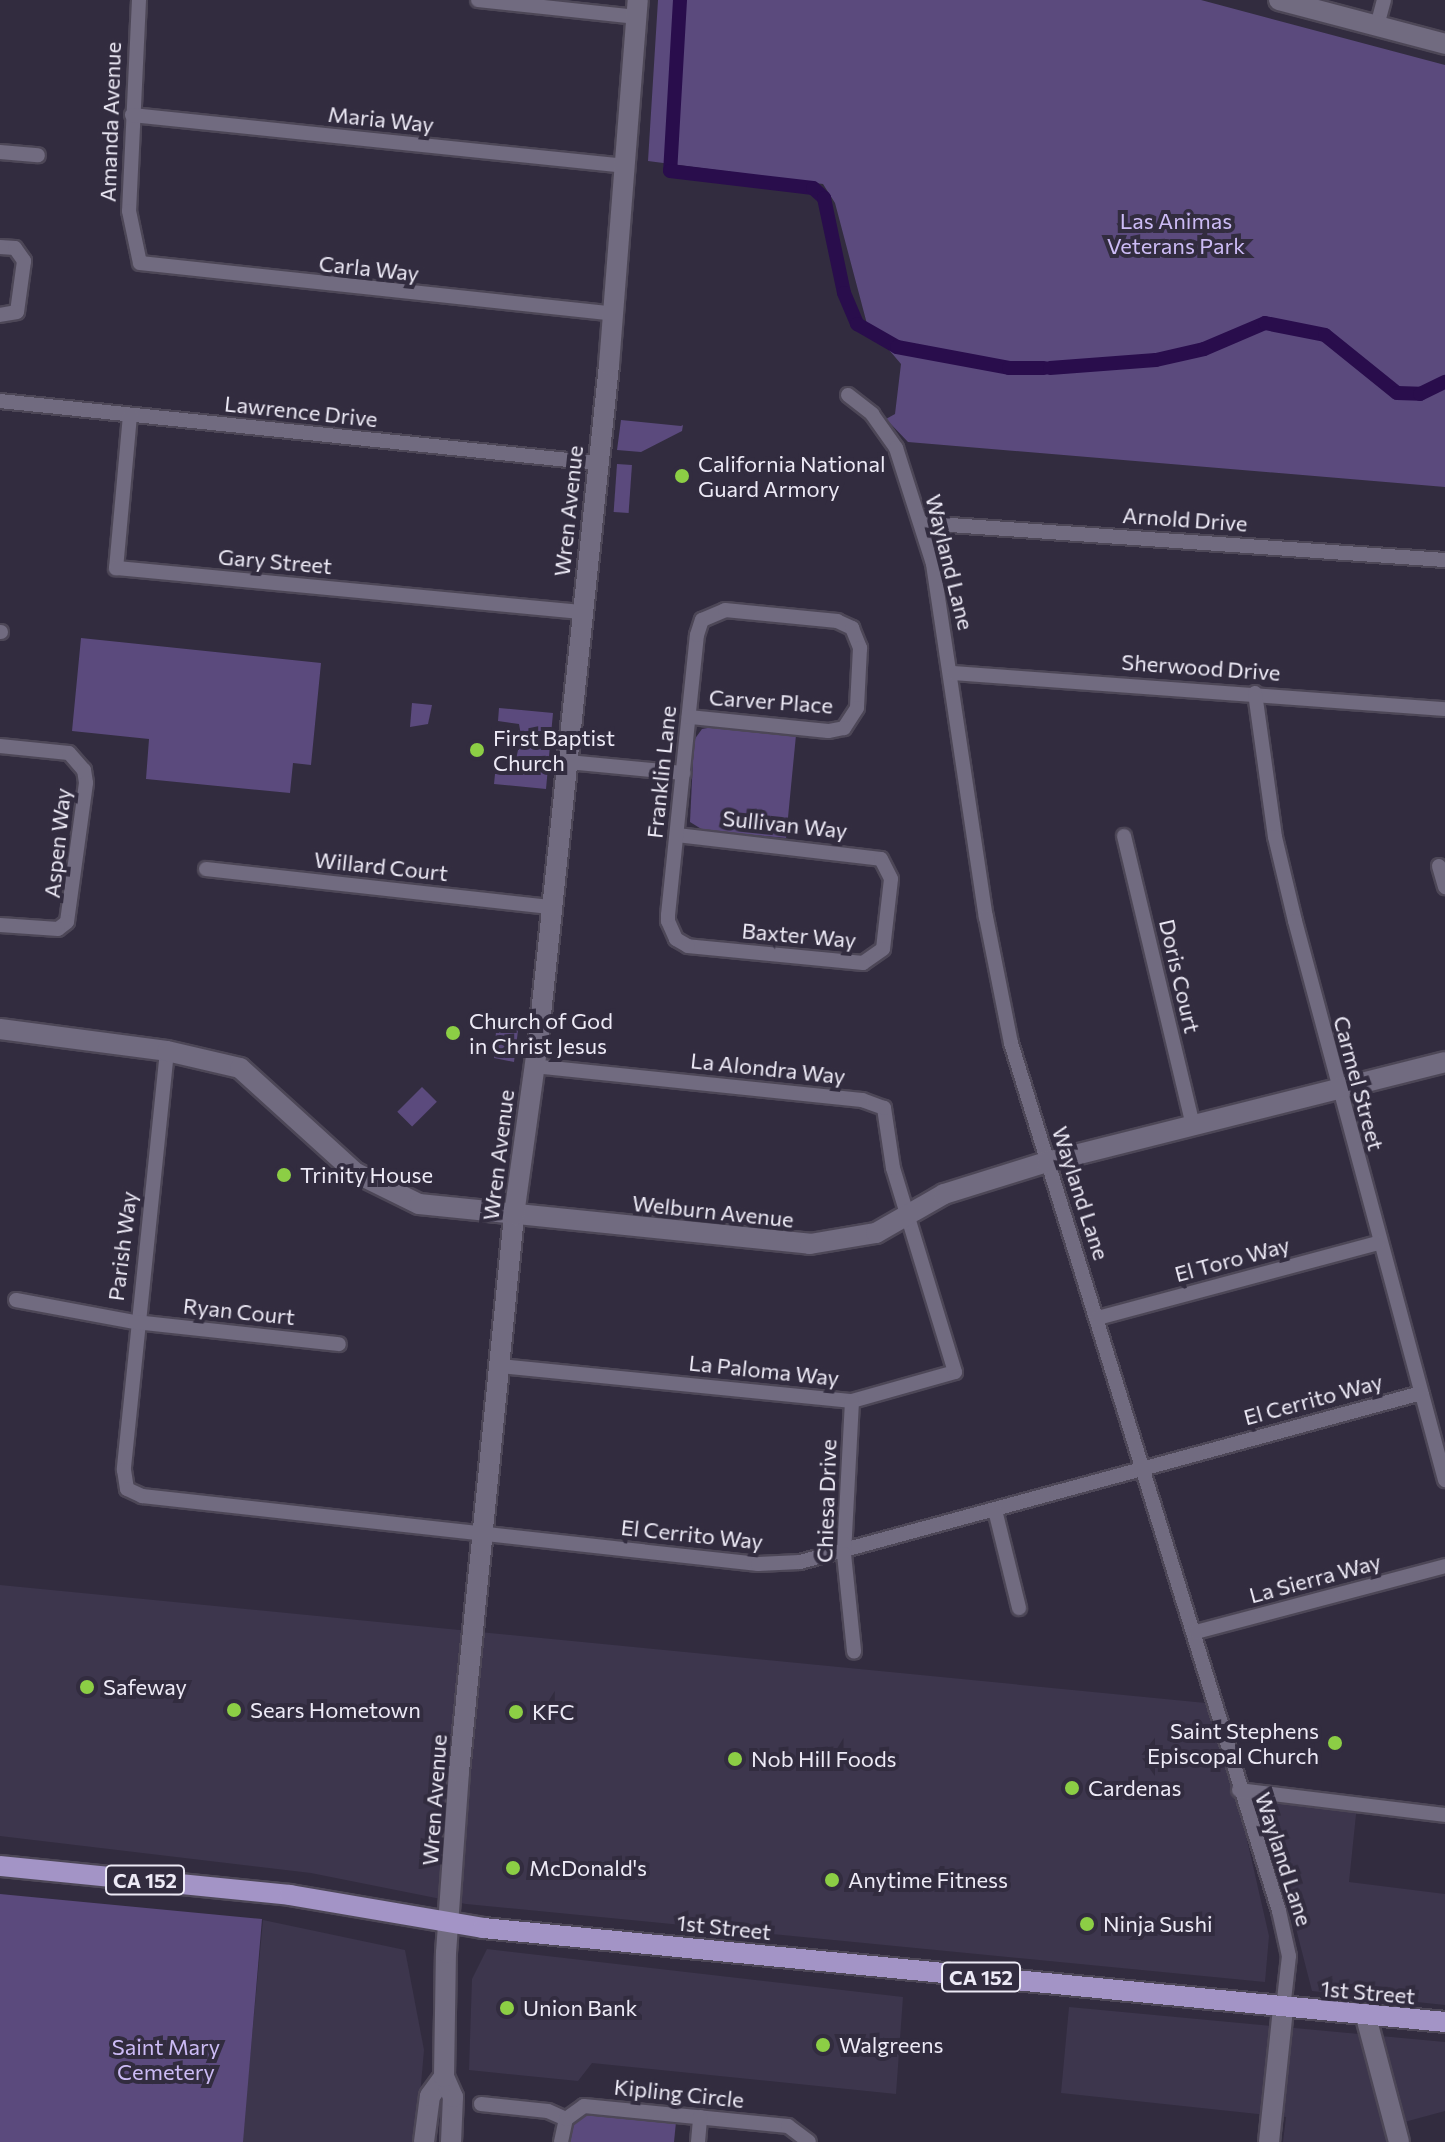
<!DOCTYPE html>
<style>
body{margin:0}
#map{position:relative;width:1445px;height:2142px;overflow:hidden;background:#322c3f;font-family:Commissioner,sans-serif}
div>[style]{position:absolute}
.built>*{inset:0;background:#3d364d}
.green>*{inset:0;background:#5b4a7d;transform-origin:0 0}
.canal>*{height:14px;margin:-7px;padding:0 7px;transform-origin:7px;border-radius:7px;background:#290d4c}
.roads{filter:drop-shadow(2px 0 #4d4757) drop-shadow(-2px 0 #4d4757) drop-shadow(0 2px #4d4757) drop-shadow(0 -2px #4d4757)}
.street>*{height:14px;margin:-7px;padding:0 7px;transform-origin:7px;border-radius:7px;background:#716b80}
.secondary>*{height:20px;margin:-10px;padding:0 10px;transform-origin:10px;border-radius:10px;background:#716b80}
.primary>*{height:20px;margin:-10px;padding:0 10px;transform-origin:10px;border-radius:10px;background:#a394c6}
.dots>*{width:22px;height:22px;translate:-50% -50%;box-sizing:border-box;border:4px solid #322c3f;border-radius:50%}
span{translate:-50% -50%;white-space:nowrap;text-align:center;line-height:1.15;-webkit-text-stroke:8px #322c3f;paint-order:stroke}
.shield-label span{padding:2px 6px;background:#322c3f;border:2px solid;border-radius:6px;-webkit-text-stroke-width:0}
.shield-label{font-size:20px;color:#edeaf6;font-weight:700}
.street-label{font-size:22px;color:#edeaf6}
.park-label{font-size:22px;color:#ccbbf5}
.poi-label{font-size:22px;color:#edeaf6}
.left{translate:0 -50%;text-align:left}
.right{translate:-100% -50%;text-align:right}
</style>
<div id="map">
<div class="built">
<i style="clip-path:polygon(0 1585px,1216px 1704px,1269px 1936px,1265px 1982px,466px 1904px,311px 1873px,0 1836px)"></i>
<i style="clip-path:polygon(1253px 1795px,1357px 1805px,1349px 1882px,1445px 1894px,1445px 2005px,1312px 1991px,1290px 1905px)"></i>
<i style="clip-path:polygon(263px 1920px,405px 1950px,424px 2050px,416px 2142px,242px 2142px)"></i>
<i style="clip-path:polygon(487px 1949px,903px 1997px,896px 2094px,592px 2063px,578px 2081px,469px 2070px,472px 1979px)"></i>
<i style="clip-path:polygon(1069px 2007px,1445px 2042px,1445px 2111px,1386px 2127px,1389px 2142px,1283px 2142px,1286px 2117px,1061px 2093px)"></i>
</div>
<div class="green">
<i style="clip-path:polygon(658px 0,1201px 0,1445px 65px,1445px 487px,908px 442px,886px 419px,895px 414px,901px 364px,867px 324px,835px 203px,823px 184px,648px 161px)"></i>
<i style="clip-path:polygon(621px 420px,681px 426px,683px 425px,682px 431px,641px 452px,617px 450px)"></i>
<i style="left:617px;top:464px;width:15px;height:48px;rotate:4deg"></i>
<i style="clip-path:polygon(81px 638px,321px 663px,311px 765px,293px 763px,290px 793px,146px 779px,149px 739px,72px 731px)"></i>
<i style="clip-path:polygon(412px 703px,432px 705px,428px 724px,410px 727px)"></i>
<i style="clip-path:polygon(499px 708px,553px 713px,546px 789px,494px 784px,495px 774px,513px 775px,521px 735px,519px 724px,498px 721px)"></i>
<i style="clip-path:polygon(713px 727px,796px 735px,786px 838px,703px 830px,690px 822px,694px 740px,702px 729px)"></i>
<i style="clip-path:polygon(504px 1014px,520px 1015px,514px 1062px,494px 1058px,497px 1018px)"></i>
<i style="left:422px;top:1087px;width:21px;height:35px;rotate:45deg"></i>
<i style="clip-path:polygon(0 1894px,262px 1919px,243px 2142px,0 2142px)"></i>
<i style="clip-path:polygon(582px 2113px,676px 2122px,674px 2142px,567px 2142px,574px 2119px)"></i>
</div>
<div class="canal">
<i style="left:680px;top:0;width:171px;rotate:93.3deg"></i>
<i style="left:670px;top:171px;width:144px;rotate:6.8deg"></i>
<i style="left:813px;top:188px;width:15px;rotate:42deg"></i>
<i style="left:824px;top:198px;width:97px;rotate:78.1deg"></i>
<i style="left:844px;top:293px;width:34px;rotate:67deg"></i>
<i style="left:857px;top:324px;width:46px;rotate:29.9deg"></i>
<i style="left:897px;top:347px;width:114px;rotate:10.6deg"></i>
<i style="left:1009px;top:368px;width:35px"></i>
<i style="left:1050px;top:368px;width:106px;rotate:-4.3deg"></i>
<i style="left:1156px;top:360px;width:49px;rotate:-12.9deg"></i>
<i style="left:1204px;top:349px;width:66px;rotate:-23.1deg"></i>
<i style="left:1265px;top:323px;width:61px;rotate:11.3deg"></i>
<i style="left:1325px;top:335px;width:92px;rotate:38.9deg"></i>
<i style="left:1397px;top:393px;width:23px;rotate:2deg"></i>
<i style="left:1420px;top:394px;width:28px;rotate:-26deg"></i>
</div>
<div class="roads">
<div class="street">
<i style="left:139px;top:0;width:211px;rotate:92.7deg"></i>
<i style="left:129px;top:211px;width:53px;rotate:78.1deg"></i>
<i style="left:140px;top:263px;width:477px;rotate:6.1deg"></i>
<i style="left:478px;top:0;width:160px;rotate:6.1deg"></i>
<i style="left:1377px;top:26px;width:27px;rotate:-75deg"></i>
<i style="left:132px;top:115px;width:497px;rotate:5.9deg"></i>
<i style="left:0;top:152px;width:38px;rotate:5deg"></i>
<i style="left:0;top:247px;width:15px;rotate:4deg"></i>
<i style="left:15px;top:248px;width:16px;rotate:55deg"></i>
<i style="left:24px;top:261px;width:51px;rotate:97.8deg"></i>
<i style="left:17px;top:312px;width:17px;rotate:170deg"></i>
<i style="left:848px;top:395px;width:31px;rotate:38deg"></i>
<i style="left:872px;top:414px;width:42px;rotate:54.8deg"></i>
<i style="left:896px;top:448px;width:122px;rotate:72.3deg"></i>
<i style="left:933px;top:564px;width:357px;rotate:81.5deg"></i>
<i style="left:986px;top:917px;width:128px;rotate:78.8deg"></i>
<i style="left:1011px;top:1043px;width:908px;rotate:72.84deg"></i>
<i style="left:1279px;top:1911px;width:46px;rotate:77.5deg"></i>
<i style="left:1289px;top:1956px;width:53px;rotate:96.5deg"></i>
<i style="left:0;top:401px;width:600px;rotate:5.93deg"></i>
<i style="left:130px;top:415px;width:154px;rotate:95.2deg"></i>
<i style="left:116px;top:568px;width:468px;rotate:5.4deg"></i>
<i style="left:922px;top:523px;width:524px;rotate:4.05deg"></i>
<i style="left:0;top:632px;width:1px"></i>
<i style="left:953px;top:673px;width:493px;rotate:4.2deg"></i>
<i style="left:1255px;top:693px;width:145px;rotate:82.1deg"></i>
<i style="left:1275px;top:837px;width:86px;rotate:76.6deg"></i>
<i style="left:1295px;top:921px;width:579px;rotate:74.98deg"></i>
<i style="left:0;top:746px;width:69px;rotate:5.8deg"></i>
<i style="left:69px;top:753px;width:23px;rotate:49deg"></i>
<i style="left:84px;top:770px;width:13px;rotate:81deg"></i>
<i style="left:86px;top:783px;width:140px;rotate:97.8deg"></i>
<i style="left:67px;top:922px;width:11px;rotate:142deg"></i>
<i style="left:58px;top:929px;width:58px;rotate:-176.1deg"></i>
<i style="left:567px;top:762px;width:117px;rotate:5.4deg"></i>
<i style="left:677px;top:835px;width:205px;rotate:6.7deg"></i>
<i style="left:881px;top:859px;width:22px;rotate:63deg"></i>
<i style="left:891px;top:879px;width:70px;rotate:96.5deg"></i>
<i style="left:883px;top:949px;width:24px;rotate:145deg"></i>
<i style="left:863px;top:963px;width:176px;rotate:-174.5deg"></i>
<i style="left:688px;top:946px;width:14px;rotate:-150deg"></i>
<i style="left:676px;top:939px;width:20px;rotate:-114deg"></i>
<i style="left:668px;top:921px;width:6px;rotate:-90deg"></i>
<i style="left:668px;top:915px;width:281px;rotate:-84.1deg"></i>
<i style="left:697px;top:635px;width:16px;rotate:-72deg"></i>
<i style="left:702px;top:620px;width:25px;rotate:-23deg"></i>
<i style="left:725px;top:610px;width:113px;rotate:5.6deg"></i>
<i style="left:837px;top:621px;width:17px;rotate:25deg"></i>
<i style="left:852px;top:628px;width:22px;rotate:68deg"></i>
<i style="left:860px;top:648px;width:60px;rotate:92.9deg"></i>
<i style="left:857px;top:708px;width:24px;rotate:123deg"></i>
<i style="left:844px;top:728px;width:16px;rotate:169deg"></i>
<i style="left:828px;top:731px;width:140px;rotate:-174.2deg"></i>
<i style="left:1124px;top:836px;width:298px;rotate:76.6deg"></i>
<i style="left:1439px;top:866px;width:22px;rotate:74deg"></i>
<i style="left:206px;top:869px;width:348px;rotate:6.3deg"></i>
<i style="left:167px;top:1051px;width:421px;rotate:95.9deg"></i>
<i style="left:124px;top:1470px;width:19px;rotate:81deg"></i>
<i style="left:127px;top:1489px;width:17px;rotate:25deg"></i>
<i style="left:142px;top:1496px;width:620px;rotate:6.3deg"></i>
<i style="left:758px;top:1564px;width:42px;rotate:-2.7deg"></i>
<i style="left:800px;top:1562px;width:644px;rotate:-15.22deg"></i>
<i style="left:16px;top:1300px;width:121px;rotate:10.5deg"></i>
<i style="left:135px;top:1322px;width:205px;rotate:6.2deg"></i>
<i style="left:1098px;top:1318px;width:290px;rotate:-15deg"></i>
<i style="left:500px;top:1366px;width:354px;rotate:5.7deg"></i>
<i style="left:852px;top:1401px;width:107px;rotate:-15.7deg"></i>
<i style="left:955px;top:1372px;width:213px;rotate:-106.9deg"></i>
<i style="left:893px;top:1168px;width:61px;rotate:-98.5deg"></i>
<i style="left:884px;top:1108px;width:23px;rotate:-160deg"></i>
<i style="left:862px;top:1100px;width:330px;rotate:-174.1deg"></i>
<i style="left:852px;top:1401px;width:153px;rotate:93deg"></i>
<i style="left:844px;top:1554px;width:98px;rotate:84.1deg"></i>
<i style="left:995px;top:1510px;width:101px;rotate:76.2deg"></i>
<i style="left:1196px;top:1632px;width:258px;rotate:-14.8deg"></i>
<i style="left:1239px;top:1790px;width:208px;rotate:6.9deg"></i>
<i style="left:481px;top:2104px;width:67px;rotate:6deg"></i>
<i style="left:548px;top:2111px;width:20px;rotate:24deg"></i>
<i style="left:561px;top:2142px;width:24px;rotate:-78deg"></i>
<i style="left:566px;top:2119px;width:22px;rotate:-36deg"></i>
<i style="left:584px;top:2106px;width:205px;rotate:5.6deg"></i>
<i style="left:788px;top:2126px;width:26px;rotate:37deg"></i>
<i style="left:698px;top:2142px;width:25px;rotate:-85deg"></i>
</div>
<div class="secondary">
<i style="left:1279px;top:0;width:172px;rotate:14.8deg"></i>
<i style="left:0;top:1029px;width:168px;rotate:7.5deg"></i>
<i style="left:167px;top:1051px;width:75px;rotate:13.1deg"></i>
<i style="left:240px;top:1068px;width:156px;rotate:42.2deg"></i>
<i style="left:356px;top:1173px;width:70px;rotate:26.2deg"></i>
<i style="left:419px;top:1204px;width:393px;rotate:5.8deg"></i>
<i style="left:810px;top:1244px;width:67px;rotate:-9.5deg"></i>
<i style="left:876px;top:1233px;width:78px;rotate:-29.8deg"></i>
<i style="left:944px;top:1194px;width:108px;rotate:-17.3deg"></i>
<i style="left:1047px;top:1162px;width:410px;rotate:-14.1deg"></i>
<i style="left:1366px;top:2017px;width:129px;rotate:75.2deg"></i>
<i style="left:424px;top:2142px;width:46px;rotate:-82.6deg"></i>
<i style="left:430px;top:2096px;width:24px;rotate:-54deg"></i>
<i style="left:451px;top:2142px;width:45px;rotate:-87.5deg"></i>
<i style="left:453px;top:2097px;width:22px;rotate:-114deg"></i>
<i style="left:444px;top:2077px;width:124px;rotate:-89.1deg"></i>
<i style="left:446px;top:1953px;width:181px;rotate:-85.9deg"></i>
<i style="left:459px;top:1772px;width:560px;rotate:-84.36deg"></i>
<i style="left:514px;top:1215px;width:174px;rotate:-82.1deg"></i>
<i style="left:538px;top:1043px;width:682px;rotate:-84.02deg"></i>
<i style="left:609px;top:365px;width:366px;rotate:-85.5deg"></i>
<i style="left:1269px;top:2142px;width:134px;rotate:-84deg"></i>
</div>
<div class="primary">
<i style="left:0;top:1866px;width:291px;rotate:5.7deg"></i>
<i style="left:290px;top:1895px;width:196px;rotate:9.7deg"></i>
<i style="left:483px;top:1928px;width:967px;rotate:5.58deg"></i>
</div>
</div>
<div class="dots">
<i style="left:682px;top:476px;background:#8cce45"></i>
<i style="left:477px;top:750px;background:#8cce45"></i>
<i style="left:453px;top:1033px;background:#8cce45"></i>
<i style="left:284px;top:1175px;background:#8cce45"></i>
<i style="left:87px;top:1687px;background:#8cce45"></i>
<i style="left:234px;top:1710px;background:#8cce45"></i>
<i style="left:516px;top:1712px;background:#8cce45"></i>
<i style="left:1335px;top:1743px;background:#8cce45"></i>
<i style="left:735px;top:1759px;background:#8cce45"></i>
<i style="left:1072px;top:1788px;background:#8cce45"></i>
<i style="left:513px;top:1868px;background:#8cce45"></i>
<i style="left:832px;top:1880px;background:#8cce45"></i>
<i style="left:1087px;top:1924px;background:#8cce45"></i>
<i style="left:507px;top:2008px;background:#8cce45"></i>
<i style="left:823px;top:2045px;background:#8cce45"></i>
</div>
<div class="shield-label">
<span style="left:145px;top:1880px">CA 152</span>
<span style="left:981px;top:1977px">CA 152</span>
</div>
<div class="street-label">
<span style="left:381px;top:119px;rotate:6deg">Maria Way</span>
<span style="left:110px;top:122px;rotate:-88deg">Amanda Avenue</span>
<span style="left:369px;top:268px;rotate:6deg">Carla Way</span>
<span style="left:301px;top:411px;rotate:6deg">Lawrence Drive</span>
<span style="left:568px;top:511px;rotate:-84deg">Wren Avenue</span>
<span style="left:1185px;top:519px;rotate:4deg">Arnold Drive</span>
<span style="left:275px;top:561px;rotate:5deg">Gary Street</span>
<span style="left:950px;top:562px;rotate:76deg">Wayland Lane</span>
<span style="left:1201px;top:667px;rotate:4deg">Sherwood Drive</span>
<span style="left:771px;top:701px;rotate:4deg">Carver Place</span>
<span style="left:661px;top:772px;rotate:-84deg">Franklin Lane</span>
<span style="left:785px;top:824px;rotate:6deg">Sullivan Way</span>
<span style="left:57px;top:843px;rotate:-84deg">Aspen Way</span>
<span style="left:381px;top:866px;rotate:6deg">Willard Court</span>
<span style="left:799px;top:935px;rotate:5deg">Baxter Way</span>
<span style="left:1180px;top:976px;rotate:77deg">Doris Court</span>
<span style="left:768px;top:1068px;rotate:6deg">La Alondra Way</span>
<span style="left:1359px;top:1083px;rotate:75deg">Carmel Street</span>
<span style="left:498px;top:1155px;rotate:-83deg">Wren Avenue</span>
<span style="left:1081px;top:1193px;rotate:72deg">Wayland Lane</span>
<span style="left:713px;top:1211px;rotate:6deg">Welburn Avenue</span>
<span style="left:122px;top:1246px;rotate:-83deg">Parish Way</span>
<span style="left:1232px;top:1259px;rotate:-15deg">El Toro Way</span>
<span style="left:239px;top:1311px;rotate:6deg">Ryan Court</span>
<span style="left:764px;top:1370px;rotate:6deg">La Paloma Way</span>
<span style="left:1313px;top:1399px;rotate:-15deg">El Cerrito Way</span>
<span style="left:826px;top:1501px;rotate:-88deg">Chiesa Drive</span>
<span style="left:692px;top:1534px;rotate:6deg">El Cerrito Way</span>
<span style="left:1315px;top:1578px;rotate:-15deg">La Sierra Way</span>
<span style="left:434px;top:1800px;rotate:-86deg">Wren Avenue</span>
<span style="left:1284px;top:1859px;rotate:72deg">Wayland Lane</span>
<span style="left:724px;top:1927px;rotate:6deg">1st Street</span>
<span style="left:1368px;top:1992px;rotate:5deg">1st Street</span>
<span style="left:679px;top:2093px;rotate:6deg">Kipling Circle</span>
</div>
<div class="park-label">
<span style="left:1176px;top:233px">Las Animas<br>Veterans Park</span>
<span style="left:166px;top:2059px">Saint Mary<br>Cemetery</span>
</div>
<div class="poi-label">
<span class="left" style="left:698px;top:476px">California National<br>Guard Armory</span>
<span class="left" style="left:493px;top:750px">First Baptist<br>Church</span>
<span class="left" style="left:469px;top:1033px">Church of God<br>in Christ Jesus</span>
<span class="left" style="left:300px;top:1175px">Trinity House</span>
<span class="left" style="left:103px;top:1687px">Safeway</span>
<span class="left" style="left:250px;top:1710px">Sears Hometown</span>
<span class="left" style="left:532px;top:1712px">KFC</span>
<span class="right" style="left:1319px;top:1743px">Saint Stephens<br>Episcopal Church</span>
<span class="left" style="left:751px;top:1759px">Nob Hill Foods</span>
<span class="left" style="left:1088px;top:1788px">Cardenas</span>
<span class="left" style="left:529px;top:1868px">McDonald's</span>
<span class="left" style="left:848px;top:1880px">Anytime Fitness</span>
<span class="left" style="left:1103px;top:1924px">Ninja Sushi</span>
<span class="left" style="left:523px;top:2008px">Union Bank</span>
<span class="left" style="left:839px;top:2045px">Walgreens</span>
</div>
</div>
